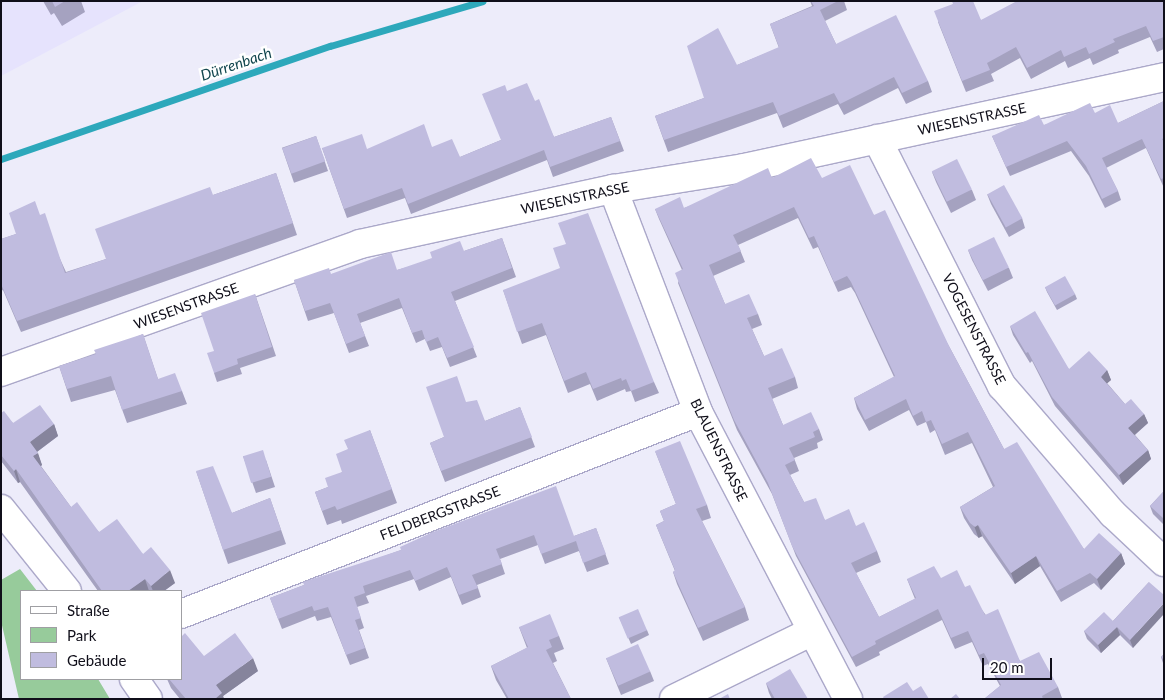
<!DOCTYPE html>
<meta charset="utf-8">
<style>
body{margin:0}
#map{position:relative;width:1165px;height:700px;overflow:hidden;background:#edecfa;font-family:Lato,sans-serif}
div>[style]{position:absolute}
.built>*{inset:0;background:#e6e3fd}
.green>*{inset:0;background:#97cb9b}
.stream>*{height:7px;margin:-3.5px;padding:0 3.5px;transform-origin:3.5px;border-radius:3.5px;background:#2da8bb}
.roads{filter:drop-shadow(1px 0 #aba8c9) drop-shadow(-1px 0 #aba8c9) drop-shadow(0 1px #aba8c9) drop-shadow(0 -1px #aba8c9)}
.minor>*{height:28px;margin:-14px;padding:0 14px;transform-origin:14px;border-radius:14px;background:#fff}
.wall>*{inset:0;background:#a5a2c0;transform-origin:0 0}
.shaded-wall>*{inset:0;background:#86849c;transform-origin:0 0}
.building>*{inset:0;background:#c0bcdf;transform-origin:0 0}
span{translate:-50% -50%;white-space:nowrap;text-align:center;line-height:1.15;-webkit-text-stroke:5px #fff;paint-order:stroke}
.street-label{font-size:14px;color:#100f1a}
.water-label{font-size:15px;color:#13474f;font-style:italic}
.frame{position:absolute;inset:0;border:2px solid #100f1a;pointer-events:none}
.legend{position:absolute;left:20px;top:590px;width:162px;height:90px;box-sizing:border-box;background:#fff;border:1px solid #9f9fa3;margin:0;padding:6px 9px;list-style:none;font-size:15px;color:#100f1a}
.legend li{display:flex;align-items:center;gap:10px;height:25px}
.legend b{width:25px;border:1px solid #9f9fa3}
.scale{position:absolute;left:982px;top:658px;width:70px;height:22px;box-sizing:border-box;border:2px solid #100f1a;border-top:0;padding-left:6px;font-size:15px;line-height:18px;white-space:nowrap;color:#100f1a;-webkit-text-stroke:4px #fff;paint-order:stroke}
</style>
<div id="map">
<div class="built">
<i style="clip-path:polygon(1px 1px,143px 1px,1px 76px)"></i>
</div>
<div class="green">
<i style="clip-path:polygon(20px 569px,37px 591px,21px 591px,21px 679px,98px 679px,110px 699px,19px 699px,1px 621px,1px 580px)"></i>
</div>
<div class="stream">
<i style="left:1px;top:159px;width:348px;rotate:-19deg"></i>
<i style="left:330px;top:46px;width:159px;rotate:-16.4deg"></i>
</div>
<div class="roads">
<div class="minor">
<i style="left:877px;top:139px;width:277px;rotate:63.2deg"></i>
<i style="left:1002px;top:386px;width:169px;rotate:49.1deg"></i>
<i style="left:1113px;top:514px;width:70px;rotate:43.3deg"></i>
<i style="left:613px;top:189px;width:239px;rotate:69.1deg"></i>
<i style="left:698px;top:412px;width:324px;rotate:62.4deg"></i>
<i style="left:1px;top:372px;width:381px;rotate:-19.6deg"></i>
<i style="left:360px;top:244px;width:259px;rotate:-12.3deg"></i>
<i style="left:613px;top:189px;width:133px;rotate:-9.1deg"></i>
<i style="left:744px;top:168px;width:430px;rotate:-12.2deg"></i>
<i style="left:1px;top:509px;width:105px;rotate:51.2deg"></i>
<i style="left:181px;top:614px;width:555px;rotate:-21.34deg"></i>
<i style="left:134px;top:679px;width:24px;rotate:55deg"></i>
<i style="left:674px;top:699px;width:153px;rotate:-26.1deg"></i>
</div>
</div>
<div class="wall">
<i style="clip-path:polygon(43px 1px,81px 1px,85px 12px,62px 26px,54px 13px,51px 15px)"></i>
<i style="clip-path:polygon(810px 1px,844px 1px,847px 10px,825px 21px,836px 44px,928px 81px,932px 92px,906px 104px,898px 88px,844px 115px,838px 104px,783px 128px,777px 113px,668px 152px,655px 116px,704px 98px,737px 65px,779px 48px,770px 24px,812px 6px)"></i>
<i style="clip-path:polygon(1164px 1px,1164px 49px,1157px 52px,1150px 37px,1118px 50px,1119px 53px,1093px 65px,1090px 58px,1068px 68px,1065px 61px,1031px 79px,1020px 58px,991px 74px,994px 81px,966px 92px,938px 22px,953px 4px,981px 20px)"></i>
<i style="clip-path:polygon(507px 91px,535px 101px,554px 137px,611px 117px,624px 151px,553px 177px,547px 160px,411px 214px,405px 198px,347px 218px,322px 148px,367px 149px,432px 147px,460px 157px,501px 140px)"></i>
<i style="clip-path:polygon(1164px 101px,1164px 188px,1146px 148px,1106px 168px,1118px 191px,1121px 200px,1105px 208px,1089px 176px,1071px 151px,1010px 176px,996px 145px,992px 136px,1044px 125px,1095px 113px,1118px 123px)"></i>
<i style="left:316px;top:136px;width:37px;height:36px;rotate:71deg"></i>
<i style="clip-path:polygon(932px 172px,972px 190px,976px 200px,951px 213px,936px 182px)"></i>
<i style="clip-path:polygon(276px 173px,297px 235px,21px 332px,3px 290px,1px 291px,1px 239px,16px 234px,40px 215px,66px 272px,106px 259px,213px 195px)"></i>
<i style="clip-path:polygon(772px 178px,822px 178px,874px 215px,950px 348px,1004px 449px,1084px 549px,1121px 553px,1125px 564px,1101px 590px,1094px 583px,1061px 602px,1040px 566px,1015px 584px,982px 536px,979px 538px,974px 534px,964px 518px,960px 507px,993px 487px,972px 443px,945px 455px,935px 430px,930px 433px,926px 422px,917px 426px,909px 410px,869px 431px,857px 409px,854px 398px,894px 377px,855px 293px,851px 287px,838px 292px,818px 247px,813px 249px,798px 218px,738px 245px,745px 262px,713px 276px,725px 304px,758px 314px,762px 325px,752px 329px,764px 356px,795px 377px,798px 388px,772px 399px,783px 425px,819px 429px,823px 440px,817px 443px,818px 448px,794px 458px,799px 471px,790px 475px,804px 502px,825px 520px,856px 526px,877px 551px,881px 562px,856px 573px,879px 617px,915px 599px,907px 579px,941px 578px,965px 587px,1020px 661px,1058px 687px,1062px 698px,1060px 699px,984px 699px,1000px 686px,988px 664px,983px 666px,972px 642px,955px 649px,942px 620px,879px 652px,880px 655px,856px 667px,796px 556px,772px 494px,737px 430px,678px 283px,682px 270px,659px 219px,655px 209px,684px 208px)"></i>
<i style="clip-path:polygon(987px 194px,1022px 218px,1025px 228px,1009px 237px,991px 204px)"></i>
<i style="clip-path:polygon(502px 238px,516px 277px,455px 301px,477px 357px,450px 367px,442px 347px,430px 351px,425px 339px,416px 343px,402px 308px,360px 323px,369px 346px,349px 353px,334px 313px,308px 321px,294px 280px,331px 274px,397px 270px,464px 251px)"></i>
<i style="clip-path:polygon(968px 250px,1009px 268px,1013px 278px,988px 291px,972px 260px)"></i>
<i style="clip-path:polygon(1045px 287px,1075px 294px,1077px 299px,1057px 310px,1047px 292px)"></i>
<i style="clip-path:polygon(503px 290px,654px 382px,659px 393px,635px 402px,631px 391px,626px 392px,625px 389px,597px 401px,590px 384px,568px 393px,546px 335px,522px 344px)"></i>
<i style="clip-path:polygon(255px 294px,276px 356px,240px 368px,242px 374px,217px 382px,214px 373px,214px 351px)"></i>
<i style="clip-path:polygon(1010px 326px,1069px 369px,1107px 370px,1111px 380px,1107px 383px,1125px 404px,1144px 414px,1148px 423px,1135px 435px,1148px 450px,1151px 459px,1123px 485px,1055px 406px,1032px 361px,1030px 363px,1013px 335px)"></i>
<i style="clip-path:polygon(143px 334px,158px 379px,182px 391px,187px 404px,127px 423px,115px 390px,71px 402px,59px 366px,96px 354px)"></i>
<i style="clip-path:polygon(466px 402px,485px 421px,520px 407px,535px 447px,445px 482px,430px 443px,444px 437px)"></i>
<i style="clip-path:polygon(1px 413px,13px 423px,54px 424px,58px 436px,37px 452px,42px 465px,41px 466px,71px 507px,99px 532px,143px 554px,175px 583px,164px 591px,98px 591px,20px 482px,18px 483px,1px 461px)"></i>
<i style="clip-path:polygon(370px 430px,397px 503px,342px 524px,341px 520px,327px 525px,315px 492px,328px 487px,342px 472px,348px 449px)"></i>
<i style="clip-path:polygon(655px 451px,707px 505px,711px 518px,702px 521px,745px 607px,749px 620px,703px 641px,677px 584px,673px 572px,675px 571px,656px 525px,664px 521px,660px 511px,676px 504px)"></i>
<i style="clip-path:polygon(243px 456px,266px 460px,275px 487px,256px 493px)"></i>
<i style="clip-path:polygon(196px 471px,232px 513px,270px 498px,286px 544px,228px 564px)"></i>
<i style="clip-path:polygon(1164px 491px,1164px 525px,1153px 514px,1150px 506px)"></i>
<i style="clip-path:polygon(596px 528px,609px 564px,587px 572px,579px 551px,545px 564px,538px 545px,500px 559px,505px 574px,477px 585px,481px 597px,462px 605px,451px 577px,419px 591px,414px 579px,366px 596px,369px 603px,357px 607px,364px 628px,359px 630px,369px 658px,350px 665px,331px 617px,317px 621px,315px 616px,282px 629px,270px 598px,304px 585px,401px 550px,433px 532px,574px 536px)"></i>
<i style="clip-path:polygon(1149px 582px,1133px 648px,1120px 635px,1101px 653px,1087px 639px,1084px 631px,1113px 621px)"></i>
<i style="clip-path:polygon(619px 617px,647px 630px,649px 635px,631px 644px)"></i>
<i style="clip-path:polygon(519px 627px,559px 636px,564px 649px,554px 653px,557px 661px,553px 663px,571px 699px,507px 699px,496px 680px,491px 666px,527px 648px)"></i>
<i style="clip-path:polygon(1164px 654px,1164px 666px,1161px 657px)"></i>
<i style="clip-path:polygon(204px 656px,258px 671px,223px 696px,224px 699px,180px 699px,171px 688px,167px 679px,181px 679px)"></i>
<i style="clip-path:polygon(606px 658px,650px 671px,654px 681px,621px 695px)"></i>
<i style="clip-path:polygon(766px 683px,808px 699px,772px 699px,769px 693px)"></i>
</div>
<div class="shaded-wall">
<i style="clip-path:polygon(1107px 370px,1111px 380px,1104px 386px,1101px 377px)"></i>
<i style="clip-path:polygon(1144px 414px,1148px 423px,1132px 437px,1128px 428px)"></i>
<i style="clip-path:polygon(54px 424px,58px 436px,34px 454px,30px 442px)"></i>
<i style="clip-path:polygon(1148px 450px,1151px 459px,1123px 485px,1119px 475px)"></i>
<i style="clip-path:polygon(38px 453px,42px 465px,38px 468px,33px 456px)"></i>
<i style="clip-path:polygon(16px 469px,20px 482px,18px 483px,14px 471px)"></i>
<i style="left:978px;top:525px;width:12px;height:4px;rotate:70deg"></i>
<i style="clip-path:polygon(1121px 553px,1125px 564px,1101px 590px,1097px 579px)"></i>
<i style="clip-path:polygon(1036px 556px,1040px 566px,1015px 584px,1011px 573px)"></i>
<i style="clip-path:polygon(170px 570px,175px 583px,164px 591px,153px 591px,151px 586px)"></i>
<i style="clip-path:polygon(145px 579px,149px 591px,128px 591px)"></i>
<i style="clip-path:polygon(1164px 603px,1164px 614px,1133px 648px,1130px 640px)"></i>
<i style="clip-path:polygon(1117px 627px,1120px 635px,1101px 653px,1098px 645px)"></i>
<i style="clip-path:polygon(253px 658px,258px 671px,223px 696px,224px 699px,215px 699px,216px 685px)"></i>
</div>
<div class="building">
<i style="clip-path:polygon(52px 1px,65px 1px,55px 7px)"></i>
<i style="clip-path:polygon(811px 1px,838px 1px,820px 10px,836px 44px,896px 15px,928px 81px,902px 93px,894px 77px,840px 104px,834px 93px,779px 116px,773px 102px,664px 140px,655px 116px,704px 98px,687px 46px,718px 28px,737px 65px,779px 47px,770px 24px,814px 6px)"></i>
<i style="clip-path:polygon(952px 1px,973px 1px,981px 20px,1017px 1px,1164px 1px,1164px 37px,1153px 41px,1146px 26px,1113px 39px,1115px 42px,1089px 54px,1086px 47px,1064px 57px,1061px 50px,1027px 68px,1016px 47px,987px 63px,990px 70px,962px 81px,934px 11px,953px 4px)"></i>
<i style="clip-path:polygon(527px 83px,535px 101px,539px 99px,554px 137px,611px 117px,620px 141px,550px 167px,544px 150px,408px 204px,402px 188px,344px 209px,322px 148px,362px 134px,367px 149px,424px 124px,432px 147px,452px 139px,460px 157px,501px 140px,482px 94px,505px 85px,507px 91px)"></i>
<i style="clip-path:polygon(1164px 101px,1164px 138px,1162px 139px,1164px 142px,1164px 178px,1161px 179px,1142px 139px,1102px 158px,1118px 191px,1102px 199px,1086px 166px,1067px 141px,1006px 167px,992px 136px,1039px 115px,1044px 125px,1090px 103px,1095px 113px,1110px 105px,1118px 123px)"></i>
<i style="left:316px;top:136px;width:27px;height:36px;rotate:70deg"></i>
<i style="clip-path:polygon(811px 158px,822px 178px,850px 165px,874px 215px,885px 210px,950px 348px,1004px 449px,1017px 442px,1084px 549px,1099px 533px,1121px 553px,1097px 579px,1090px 573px,1057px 591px,1036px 556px,1011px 573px,978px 525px,975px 527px,970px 523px,960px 507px,995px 486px,968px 432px,942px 444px,931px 420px,926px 422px,922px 411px,913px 416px,906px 399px,865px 420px,854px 398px,895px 376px,851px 282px,847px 276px,834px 282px,814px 236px,809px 238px,794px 207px,733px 235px,741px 251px,709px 265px,725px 304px,749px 294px,758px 314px,747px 318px,764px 356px,782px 348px,795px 377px,768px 388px,783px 425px,811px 412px,819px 429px,813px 432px,815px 437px,789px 448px,795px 460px,785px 465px,804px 502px,816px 498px,825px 520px,849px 509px,856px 526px,864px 522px,877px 551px,851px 563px,879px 617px,916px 598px,907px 579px,934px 566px,941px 578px,957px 570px,965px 587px,970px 585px,985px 615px,998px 609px,1020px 661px,1039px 652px,1058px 687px,1042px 696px,1043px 699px,984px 699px,1001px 685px,984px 653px,979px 655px,968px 631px,951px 638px,938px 609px,875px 641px,876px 644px,852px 657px,792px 546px,768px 483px,734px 420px,675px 273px,683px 269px,655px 209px,680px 197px,684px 208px,768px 168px,772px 178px)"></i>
<i style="left:957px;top:159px;width:34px;height:28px;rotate:64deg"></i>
<i style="clip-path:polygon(276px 173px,293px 223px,17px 321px,1px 284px,1px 239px,16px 234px,9px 213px,35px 201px,40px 215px,45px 213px,65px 273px,106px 259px,95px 229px,210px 187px,213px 195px)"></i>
<i style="left:1004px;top:185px;width:38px;height:19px;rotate:61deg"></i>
<i style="clip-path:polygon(588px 213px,654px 382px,631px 391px,626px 379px,622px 381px,621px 378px,593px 389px,586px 372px,564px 381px,542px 323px,517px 332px,503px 290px,560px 268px,553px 248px,566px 244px,558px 223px)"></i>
<i style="left:994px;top:237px;width:34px;height:29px;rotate:64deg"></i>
<i style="clip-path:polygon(502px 238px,512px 268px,451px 292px,474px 347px,447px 358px,438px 337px,426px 342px,422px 330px,412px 333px,399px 298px,357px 314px,365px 336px,346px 344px,330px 303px,305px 311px,294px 280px,329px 268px,331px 274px,391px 252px,397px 270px,432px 258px,430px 252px,460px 241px,464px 251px)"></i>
<i style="left:1065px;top:276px;width:21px;height:23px;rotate:61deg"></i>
<i style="clip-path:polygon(255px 294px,272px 347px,237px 359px,238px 364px,214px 373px,207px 353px,214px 351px,201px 313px)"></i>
<i style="clip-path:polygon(1035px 311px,1069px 369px,1089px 351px,1107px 370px,1101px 377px,1125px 404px,1131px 399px,1144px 414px,1128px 428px,1148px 450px,1119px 475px,1052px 397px,1028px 352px,1026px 353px,1010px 326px)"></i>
<i style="clip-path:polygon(143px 334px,158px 379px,175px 373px,182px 391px,122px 410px,111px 376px,67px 389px,59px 366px,96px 354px,94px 350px)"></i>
<i style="clip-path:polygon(457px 376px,466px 402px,477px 400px,485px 421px,520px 407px,532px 437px,441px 471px,430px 443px,444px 437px,426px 387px)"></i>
<i style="clip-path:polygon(40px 405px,54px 424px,30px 442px,38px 453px,33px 456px,71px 507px,77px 502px,99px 532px,117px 519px,143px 554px,151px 547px,170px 570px,151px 586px,145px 579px,128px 591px,102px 591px,16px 469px,14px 471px,1px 455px,1px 413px,4px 411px,13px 423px)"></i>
<i style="clip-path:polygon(370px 430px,392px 489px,337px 510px,335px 506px,322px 511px,315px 492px,328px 487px,325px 478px,342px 472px,336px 454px,348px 449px,344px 440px)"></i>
<i style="clip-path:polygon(680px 441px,707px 505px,696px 509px,745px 607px,698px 628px,673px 572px,675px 570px,656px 525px,664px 521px,660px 511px,676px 504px,655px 451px)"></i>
<i style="left:263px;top:450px;width:28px;height:21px;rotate:73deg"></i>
<i style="clip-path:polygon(213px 466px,232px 513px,270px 498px,281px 530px,223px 550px,196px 471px)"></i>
<i style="clip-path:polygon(556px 486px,574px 536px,596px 528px,606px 554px,583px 563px,576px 541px,541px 554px,534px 535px,496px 549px,502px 564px,472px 575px,478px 588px,459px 595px,447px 567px,415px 581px,410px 570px,363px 586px,365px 593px,354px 597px,361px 618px,355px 620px,365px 648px,346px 655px,328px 607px,314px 611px,312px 606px,278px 619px,270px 598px,304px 585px,303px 582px,401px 550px,400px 547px,433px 532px)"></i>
<i style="clip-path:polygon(1164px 491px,1164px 519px,1150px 506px)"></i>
<i style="clip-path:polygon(1149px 582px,1164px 595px,1164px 603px,1130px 640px,1117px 627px,1098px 645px,1084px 631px,1104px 612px,1113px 621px)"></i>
<i style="left:638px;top:609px;width:23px;height:21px;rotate:67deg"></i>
<i style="clip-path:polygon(550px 614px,559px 636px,549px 640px,552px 647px,546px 650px,571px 699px,509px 699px,491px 666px,528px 647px,519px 627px)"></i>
<i style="clip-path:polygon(185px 633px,204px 656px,235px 633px,253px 658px,216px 685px,222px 693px,215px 699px,186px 699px,169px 679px,181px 679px,181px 637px)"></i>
<i style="left:638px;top:644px;width:30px;height:35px;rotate:66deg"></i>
<i style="clip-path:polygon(1164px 654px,1164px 660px,1161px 657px)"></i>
<i style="clip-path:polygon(790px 669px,808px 699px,775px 699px,766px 683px)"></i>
<i style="clip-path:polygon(907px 682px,913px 691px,921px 686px,929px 699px,884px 699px,883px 697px)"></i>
<i style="clip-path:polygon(728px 694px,730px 699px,719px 699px)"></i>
<i style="clip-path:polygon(956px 694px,960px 699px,950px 699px)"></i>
</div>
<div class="street-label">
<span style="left:972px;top:119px;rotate:-12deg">WIESENSTRASSE</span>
<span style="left:575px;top:198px;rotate:-12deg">WIESENSTRASSE</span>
<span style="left:186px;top:306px;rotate:-20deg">WIESENSTRASSE</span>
<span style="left:974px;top:329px;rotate:63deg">VOGESENSTRASSE</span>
<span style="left:719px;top:450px;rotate:64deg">BLAUENSTRASSE</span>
<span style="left:440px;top:513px;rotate:-21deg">FELDBERGSTRASSE</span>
</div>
<div class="water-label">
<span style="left:236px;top:64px;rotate:-19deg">Dürrenbach</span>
</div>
<div class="frame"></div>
<ul class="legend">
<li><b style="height:6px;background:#fff"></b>Straße</li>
<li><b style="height:14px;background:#97cb9b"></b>Park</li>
<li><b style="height:14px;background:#c0bcdf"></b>Gebäude</li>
</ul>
<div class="scale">20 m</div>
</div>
